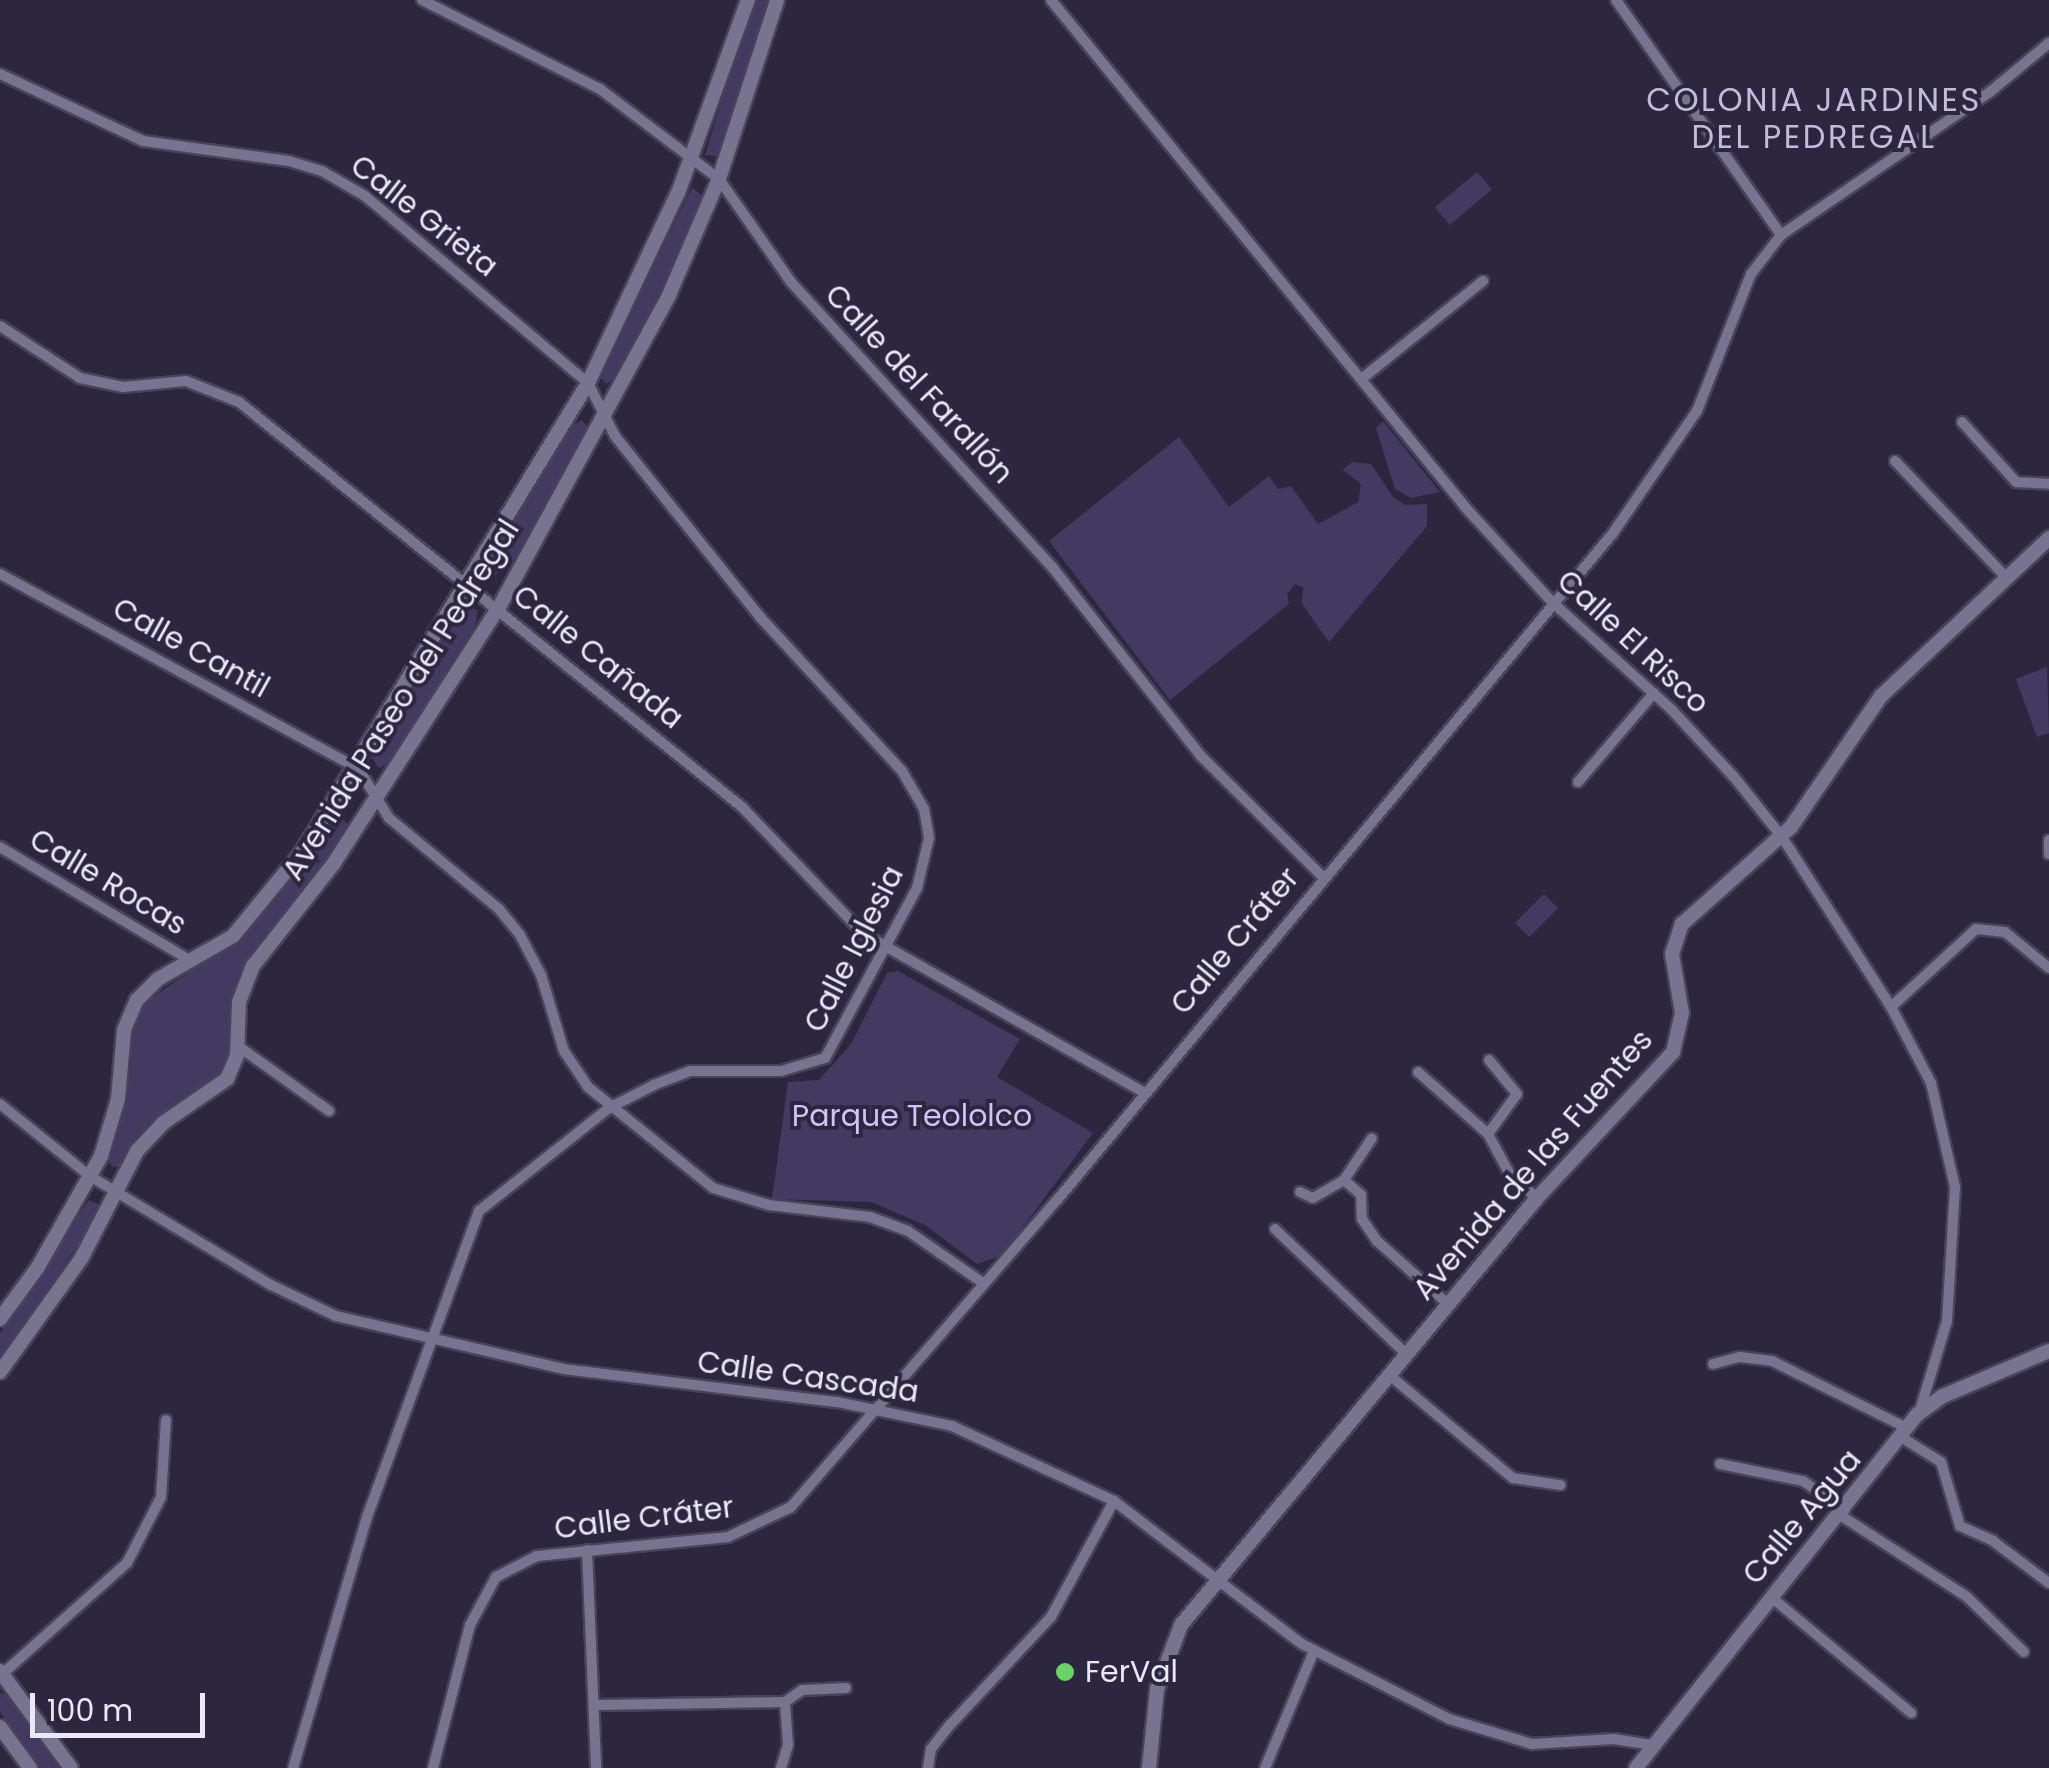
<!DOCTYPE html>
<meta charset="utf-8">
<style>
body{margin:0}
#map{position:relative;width:2049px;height:1768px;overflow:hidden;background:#2c273f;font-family:Poppins,sans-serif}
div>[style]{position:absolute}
.green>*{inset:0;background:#423a61;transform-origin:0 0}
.roads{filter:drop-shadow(2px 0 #474358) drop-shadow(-2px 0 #474358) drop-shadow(0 2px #474358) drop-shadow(0 -2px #474358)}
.street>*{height:10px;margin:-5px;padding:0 5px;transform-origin:5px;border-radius:5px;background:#78738f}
.secondary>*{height:14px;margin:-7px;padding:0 7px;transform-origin:7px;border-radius:7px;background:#78738f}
.dots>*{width:28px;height:28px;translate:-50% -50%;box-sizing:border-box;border:5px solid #2c273f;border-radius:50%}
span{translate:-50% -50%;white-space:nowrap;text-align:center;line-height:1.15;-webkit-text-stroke:8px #2c273f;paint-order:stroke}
.street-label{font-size:30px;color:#eae8f8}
.park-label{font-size:30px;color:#cdc4fa}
.poi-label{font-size:30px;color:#eae8f8}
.left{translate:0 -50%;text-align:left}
.neighbourhood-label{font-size:32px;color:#c1bcdb;letter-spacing:2.5px}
.scale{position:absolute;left:30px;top:1693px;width:175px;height:45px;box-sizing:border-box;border:5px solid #eae8f8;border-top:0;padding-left:12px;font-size:30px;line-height:35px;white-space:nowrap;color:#eae8f8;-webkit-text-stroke:8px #2c273f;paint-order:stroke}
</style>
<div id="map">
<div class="green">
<i style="clip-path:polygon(752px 0,771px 0,718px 156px,705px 155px)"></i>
<i style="left:1477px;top:172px;width:23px;height:55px;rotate:50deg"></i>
<i style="clip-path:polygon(692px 187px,703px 197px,665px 286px,619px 376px,606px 384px,600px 377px)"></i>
<i style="clip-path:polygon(582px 420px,589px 430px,511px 564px,493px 576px,488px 564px,573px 425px)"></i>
<i style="clip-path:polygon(1383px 421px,1440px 492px,1411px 498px,1395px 489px,1376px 428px)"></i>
<i style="clip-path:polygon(1179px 437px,1229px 507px,1269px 476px,1278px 489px,1291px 486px,1318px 524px,1358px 502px,1361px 484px,1343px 470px,1352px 462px,1371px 464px,1393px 497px,1405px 505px,1427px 504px,1427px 526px,1329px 642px,1302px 604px,1303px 587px,1295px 584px,1287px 594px,1289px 604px,1170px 700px,1049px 541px)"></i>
<i style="clip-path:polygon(465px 604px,478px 611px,475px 626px,391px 762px,379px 768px,371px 757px)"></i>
<i style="clip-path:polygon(2047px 667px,2049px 733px,2037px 737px,2016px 679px)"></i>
<i style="clip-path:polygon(335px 814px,351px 826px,238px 979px,232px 1053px,217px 1083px,159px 1118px,122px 1166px,112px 1167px,107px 1159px,125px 1101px,130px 1032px,143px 1004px,244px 934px)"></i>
<i style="left:1544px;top:894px;width:20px;height:41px;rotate:45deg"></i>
<i style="clip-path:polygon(898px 971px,1020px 1039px,997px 1077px,1093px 1133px,1002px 1255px,989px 1260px,977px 1264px,925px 1225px,871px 1202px,772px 1199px,788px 1082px,819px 1080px,851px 1044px,887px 973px)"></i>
<i style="clip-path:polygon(89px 1200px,104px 1207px,0 1359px,0 1333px)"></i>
<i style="clip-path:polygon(0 1693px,10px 1696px,62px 1768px,39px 1768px,0 1712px)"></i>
</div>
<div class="roads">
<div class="street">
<i style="left:422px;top:0;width:199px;rotate:26.6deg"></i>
<i style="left:600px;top:89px;width:149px;rotate:37.1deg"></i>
<i style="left:719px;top:179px;width:126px;rotate:55deg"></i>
<i style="left:791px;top:282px;width:388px;rotate:47.5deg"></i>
<i style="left:1053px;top:568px;width:239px;rotate:51.8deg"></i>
<i style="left:1201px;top:756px;width:170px;rotate:44.8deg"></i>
<i style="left:1051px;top:0;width:656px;rotate:50.75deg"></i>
<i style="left:1466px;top:508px;width:127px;rotate:47.5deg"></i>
<i style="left:1552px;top:602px;width:160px;rotate:42deg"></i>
<i style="left:1671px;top:709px;width:93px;rotate:47.2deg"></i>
<i style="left:1734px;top:777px;width:77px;rotate:51.3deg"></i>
<i style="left:1782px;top:837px;width:202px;rotate:57.3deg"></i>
<i style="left:1891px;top:1007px;width:86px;rotate:62.2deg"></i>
<i style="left:1931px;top:1083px;width:107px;rotate:77deg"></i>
<i style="left:1955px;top:1187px;width:134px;rotate:93.4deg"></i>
<i style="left:1947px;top:1321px;width:96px;rotate:106.9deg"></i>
<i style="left:1616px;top:0;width:287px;rotate:54.9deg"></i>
<i style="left:0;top:74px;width:158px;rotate:25.1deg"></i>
<i style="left:143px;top:141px;width:147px;rotate:7.8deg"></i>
<i style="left:289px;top:161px;width:34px;rotate:17deg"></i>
<i style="left:322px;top:171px;width:50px;rotate:30.2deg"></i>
<i style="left:365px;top:196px;width:291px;rotate:40deg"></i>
<i style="left:588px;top:383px;width:59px;rotate:63deg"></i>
<i style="left:615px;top:436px;width:232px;rotate:51.3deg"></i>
<i style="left:760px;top:617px;width:209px;rotate:47.3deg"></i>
<i style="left:902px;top:771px;width:44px;rotate:59.9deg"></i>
<i style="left:924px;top:809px;width:29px;rotate:80deg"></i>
<i style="left:929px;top:838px;width:51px;rotate:103.5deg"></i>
<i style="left:917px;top:888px;width:193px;rotate:118.4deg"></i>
<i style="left:825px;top:1058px;width:46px;rotate:163.5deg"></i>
<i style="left:781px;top:1071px;width:91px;rotate:180deg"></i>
<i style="left:690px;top:1071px;width:39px;rotate:159deg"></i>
<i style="left:654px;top:1085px;width:51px;rotate:152.9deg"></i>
<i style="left:609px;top:1108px;width:166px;rotate:141.6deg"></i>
<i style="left:479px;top:1211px;width:326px;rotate:110.1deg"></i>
<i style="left:367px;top:1517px;width:262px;rotate:106.4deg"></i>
<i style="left:0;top:326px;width:95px;rotate:33deg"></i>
<i style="left:80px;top:378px;width:44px;rotate:11.8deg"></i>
<i style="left:123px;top:387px;width:63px;rotate:-5.4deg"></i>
<i style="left:186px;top:381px;width:57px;rotate:21.6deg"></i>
<i style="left:239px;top:402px;width:646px;rotate:38.84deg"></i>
<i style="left:742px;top:807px;width:176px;rotate:46.2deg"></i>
<i style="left:864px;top:934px;width:319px;rotate:29.5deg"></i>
<i style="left:1364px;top:377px;width:153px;rotate:-38.9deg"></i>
<i style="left:1962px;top:422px;width:81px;rotate:48deg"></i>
<i style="left:2016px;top:482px;width:33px;rotate:3deg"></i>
<i style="left:1895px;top:461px;width:162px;rotate:46.3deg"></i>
<i style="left:0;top:574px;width:407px;rotate:28.5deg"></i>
<i style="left:358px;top:768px;width:59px;rotate:58.2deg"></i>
<i style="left:389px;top:818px;width:143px;rotate:39.6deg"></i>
<i style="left:499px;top:909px;width:33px;rotate:51deg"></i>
<i style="left:520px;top:935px;width:45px;rotate:62.3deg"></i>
<i style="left:541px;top:975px;width:79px;rotate:73.2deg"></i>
<i style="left:564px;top:1051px;width:43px;rotate:56.3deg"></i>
<i style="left:588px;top:1087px;width:161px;rotate:38.9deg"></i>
<i style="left:713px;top:1188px;width:59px;rotate:16.9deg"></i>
<i style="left:769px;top:1205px;width:102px;rotate:6.8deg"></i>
<i style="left:870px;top:1217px;width:40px;rotate:20.2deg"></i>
<i style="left:908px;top:1231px;width:91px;rotate:34.7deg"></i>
<i style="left:1578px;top:782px;width:117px;rotate:-49.5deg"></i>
<i style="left:2049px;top:840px;width:14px;rotate:90deg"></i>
<i style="left:0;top:847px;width:222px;rotate:30.8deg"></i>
<i style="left:1891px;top:1007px;width:115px;rotate:-42.5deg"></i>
<i style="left:1976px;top:929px;width:29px;rotate:6deg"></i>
<i style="left:2005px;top:932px;width:57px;rotate:39.3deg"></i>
<i style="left:238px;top:1046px;width:112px;rotate:35.5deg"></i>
<i style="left:1418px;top:1072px;width:94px;rotate:41.5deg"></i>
<i style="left:1488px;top:1134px;width:44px;rotate:61.7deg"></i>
<i style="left:1509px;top:1173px;width:38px;rotate:42deg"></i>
<i style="left:0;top:1104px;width:115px;rotate:38.7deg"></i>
<i style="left:90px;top:1176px;width:211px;rotate:31.1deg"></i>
<i style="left:271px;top:1285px;width:72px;rotate:25.5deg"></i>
<i style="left:336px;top:1316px;width:233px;rotate:13.1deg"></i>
<i style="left:563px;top:1369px;width:276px;rotate:6.9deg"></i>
<i style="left:837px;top:1402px;width:117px;rotate:11.8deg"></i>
<i style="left:952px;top:1426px;width:179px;rotate:24.8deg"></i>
<i style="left:1114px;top:1501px;width:236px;rotate:37.3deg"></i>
<i style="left:1302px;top:1644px;width:165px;rotate:27deg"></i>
<i style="left:1449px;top:1719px;width:87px;rotate:16.8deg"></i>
<i style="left:1532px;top:1744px;width:82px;rotate:-3.5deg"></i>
<i style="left:1614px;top:1739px;width:36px;rotate:9deg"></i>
<i style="left:1488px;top:1134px;width:49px;rotate:-54.1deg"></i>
<i style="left:1517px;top:1094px;width:44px;rotate:-129.5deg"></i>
<i style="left:1344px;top:1180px;width:23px;rotate:41deg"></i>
<i style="left:1361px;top:1195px;width:24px;rotate:88deg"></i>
<i style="left:1362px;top:1219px;width:27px;rotate:56deg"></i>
<i style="left:1377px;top:1241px;width:95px;rotate:41.6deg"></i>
<i style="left:1300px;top:1192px;width:14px;rotate:25deg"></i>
<i style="left:1313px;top:1198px;width:36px;rotate:-30deg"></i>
<i style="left:1344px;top:1180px;width:50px;rotate:-56.3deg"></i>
<i style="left:1275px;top:1229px;width:180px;rotate:43.6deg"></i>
<i style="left:1713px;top:1364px;width:28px;rotate:-15deg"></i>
<i style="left:1740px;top:1357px;width:32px;rotate:7deg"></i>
<i style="left:1772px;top:1361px;width:151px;rotate:26.4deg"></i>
<i style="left:1388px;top:1374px;width:163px;rotate:39.8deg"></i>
<i style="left:1513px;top:1478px;width:48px;rotate:8.5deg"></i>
<i style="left:1901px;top:1437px;width:47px;rotate:32deg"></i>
<i style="left:1941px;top:1462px;width:67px;rotate:73.5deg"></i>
<i style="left:1960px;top:1526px;width:36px;rotate:24deg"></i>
<i style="left:1993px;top:1541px;width:70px;rotate:36.9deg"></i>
<i style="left:1720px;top:1464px;width:85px;rotate:11.6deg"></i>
<i style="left:1803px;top:1481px;width:51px;rotate:34.6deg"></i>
<i style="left:1840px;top:1515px;width:151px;rotate:32.8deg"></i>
<i style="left:1967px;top:1597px;width:79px;rotate:44deg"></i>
<i style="left:587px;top:1550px;width:218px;rotate:87.6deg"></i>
<i style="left:1771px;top:1597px;width:182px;rotate:39.6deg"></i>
<i style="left:0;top:1676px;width:170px;rotate:-41.7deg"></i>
<i style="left:127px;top:1563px;width:74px;rotate:-62.7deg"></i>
<i style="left:161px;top:1497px;width:77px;rotate:-86.3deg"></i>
<i style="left:785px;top:1702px;width:21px;rotate:-35deg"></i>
<i style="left:802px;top:1690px;width:44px;rotate:-2.6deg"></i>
<i style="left:597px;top:1705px;width:188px;rotate:-0.9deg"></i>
<i style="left:433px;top:1768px;width:148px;rotate:-75.5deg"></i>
<i style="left:470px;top:1625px;width:55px;rotate:-61.6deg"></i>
<i style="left:496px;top:1577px;width:46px;rotate:-27.1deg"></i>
<i style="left:537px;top:1556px;width:192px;rotate:-5.7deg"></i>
<i style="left:728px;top:1537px;width:70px;rotate:-25.5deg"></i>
<i style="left:791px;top:1507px;width:408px;rotate:-49.1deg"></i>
<i style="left:1058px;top:1199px;width:867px;rotate:-50.19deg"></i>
<i style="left:1613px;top:533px;width:148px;rotate:-55.5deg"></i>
<i style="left:1697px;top:411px;width:147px;rotate:-68.5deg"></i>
<i style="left:1751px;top:274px;width:49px;rotate:-52.4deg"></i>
<i style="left:1781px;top:235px;width:253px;rotate:-34.4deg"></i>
<i style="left:1990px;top:92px;width:77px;rotate:-39.7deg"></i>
<i style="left:781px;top:1768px;width:24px;rotate:-73deg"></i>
<i style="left:788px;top:1745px;width:43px;rotate:-94deg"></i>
<i style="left:928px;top:1768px;width:19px;rotate:-81deg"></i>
<i style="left:931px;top:1749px;width:31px;rotate:-52deg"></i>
<i style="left:950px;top:1725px;width:148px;rotate:-46.9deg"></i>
<i style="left:1051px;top:1617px;width:132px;rotate:-61.5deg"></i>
<i style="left:1265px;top:1768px;width:127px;rotate:-67.3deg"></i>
</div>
<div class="secondary">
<i style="left:0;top:1319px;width:64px;rotate:-53.8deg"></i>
<i style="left:38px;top:1267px;width:128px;rotate:-60.4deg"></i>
<i style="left:101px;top:1156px;width:59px;rotate:-73.4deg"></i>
<i style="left:118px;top:1099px;width:69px;rotate:-85deg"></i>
<i style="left:124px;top:1030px;width:33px;rotate:-67deg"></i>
<i style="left:137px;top:1000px;width:30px;rotate:-45deg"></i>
<i style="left:158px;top:979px;width:86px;rotate:-29.8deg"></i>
<i style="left:233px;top:936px;width:109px;rotate:-50.6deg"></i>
<i style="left:302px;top:852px;width:549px;rotate:-58.62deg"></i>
<i style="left:588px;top:383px;width:210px;rotate:-64.7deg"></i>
<i style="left:678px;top:193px;width:205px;rotate:-70.1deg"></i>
<i style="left:0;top:1372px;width:139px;rotate:-54.4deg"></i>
<i style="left:81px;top:1259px;width:122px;rotate:-62.6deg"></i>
<i style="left:137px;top:1151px;width:38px;rotate:-47deg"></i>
<i style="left:163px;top:1123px;width:78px;rotate:-34.5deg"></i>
<i style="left:227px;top:1079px;width:26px;rotate:-67deg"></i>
<i style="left:237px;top:1055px;width:53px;rotate:-87.8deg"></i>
<i style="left:239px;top:1002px;width:39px;rotate:-69deg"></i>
<i style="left:253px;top:966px;width:131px;rotate:-51.8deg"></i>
<i style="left:334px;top:863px;width:302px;rotate:-57.2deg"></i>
<i style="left:498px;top:609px;width:358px;rotate:-61.4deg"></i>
<i style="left:669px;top:295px;width:126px;rotate:-66.7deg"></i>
<i style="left:719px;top:179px;width:188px;rotate:-72deg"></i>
<i style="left:0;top:1671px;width:120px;rotate:53.8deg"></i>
<i style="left:0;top:1727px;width:51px;rotate:53.8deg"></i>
<i style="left:1149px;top:1768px;width:79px;rotate:-84.2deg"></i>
<i style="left:1157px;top:1689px;width:68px;rotate:-69.4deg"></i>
<i style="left:1181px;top:1625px;width:556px;rotate:-50.18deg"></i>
<i style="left:1537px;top:1198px;width:200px;rotate:-47deg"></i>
<i style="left:1673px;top:1052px;width:40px;rotate:-77deg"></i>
<i style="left:1682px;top:1013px;width:60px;rotate:-99.6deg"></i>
<i style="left:1672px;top:954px;width:32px;rotate:-72deg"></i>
<i style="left:1682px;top:924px;width:146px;rotate:-41.7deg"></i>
<i style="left:1791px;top:827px;width:159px;rotate:-55.5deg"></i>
<i style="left:1881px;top:696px;width:231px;rotate:-43.2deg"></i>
<i style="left:1636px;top:1768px;width:453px;rotate:-51.5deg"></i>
<i style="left:1918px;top:1414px;width:31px;rotate:-36deg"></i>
<i style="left:1943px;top:1396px;width:115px;rotate:-23deg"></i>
</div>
</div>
<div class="dots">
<i style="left:1065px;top:1672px;background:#6ad363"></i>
</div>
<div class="street-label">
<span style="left:424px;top:216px;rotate:38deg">Calle Grieta</span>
<span style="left:919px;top:384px;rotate:47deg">Calle del Farallón</span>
<span style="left:1633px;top:642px;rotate:43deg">Calle El Risco</span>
<span style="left:191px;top:648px;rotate:29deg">Calle Cantil</span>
<span style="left:598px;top:657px;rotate:39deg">Calle Cañada</span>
<span style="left:401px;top:700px;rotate:-58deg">Avenida Paseo del Pedregal</span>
<span style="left:108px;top:882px;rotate:31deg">Calle Rocas</span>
<span style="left:1235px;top:941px;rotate:-50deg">Calle Cráter</span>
<span style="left:854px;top:949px;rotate:-63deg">Calle Iglesia</span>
<span style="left:1533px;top:1165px;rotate:-49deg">Avenida de las Fuentes</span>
<span style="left:808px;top:1377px;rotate:8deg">Calle Cascada</span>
<span style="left:1802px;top:1517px;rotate:-50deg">Calle Agua</span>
<span style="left:644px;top:1518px;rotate:-7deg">Calle Cráter</span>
</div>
<div class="park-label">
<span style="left:912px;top:1116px">Parque Teololco</span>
</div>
<div class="poi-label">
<span class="left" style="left:1085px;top:1672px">FerVal</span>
</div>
<div class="neighbourhood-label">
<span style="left:1814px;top:119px">COLONIA JARDINES<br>DEL PEDREGAL</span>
</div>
<div class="scale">100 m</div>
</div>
